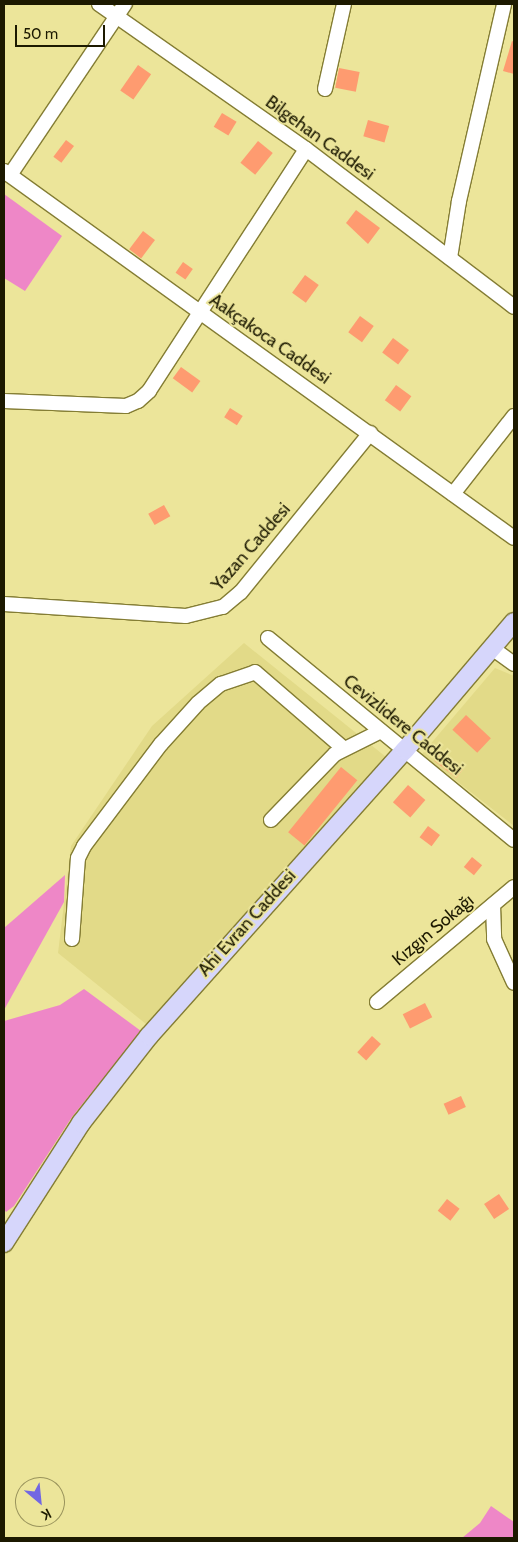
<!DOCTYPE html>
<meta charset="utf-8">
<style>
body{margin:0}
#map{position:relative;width:518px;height:1542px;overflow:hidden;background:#ece59a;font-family:Cabin,sans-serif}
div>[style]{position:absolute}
.built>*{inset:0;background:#e2da88}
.green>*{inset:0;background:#ee87c7}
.building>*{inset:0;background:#fe9b70;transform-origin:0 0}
.roads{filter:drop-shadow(1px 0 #847d34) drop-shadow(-1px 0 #847d34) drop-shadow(0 1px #847d34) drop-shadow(0 -1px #847d34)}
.minor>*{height:14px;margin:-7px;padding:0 7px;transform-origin:7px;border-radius:7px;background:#fff}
.major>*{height:18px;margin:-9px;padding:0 9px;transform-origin:9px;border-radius:9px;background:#d6d6fb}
span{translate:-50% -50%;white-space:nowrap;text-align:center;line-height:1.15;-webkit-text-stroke:4px #ece59a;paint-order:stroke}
.street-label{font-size:18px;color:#1c1900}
.frame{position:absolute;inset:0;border:5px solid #1c1900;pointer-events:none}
.north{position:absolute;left:15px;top:1477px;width:50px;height:50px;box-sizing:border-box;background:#ece59a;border:1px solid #99935c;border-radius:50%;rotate:152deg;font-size:14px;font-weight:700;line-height:20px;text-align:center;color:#1c1900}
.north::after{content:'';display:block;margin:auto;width:18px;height:22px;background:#7267e2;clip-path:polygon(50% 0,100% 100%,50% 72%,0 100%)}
.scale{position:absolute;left:15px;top:25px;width:90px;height:22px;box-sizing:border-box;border:2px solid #1c1900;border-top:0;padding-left:6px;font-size:15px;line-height:18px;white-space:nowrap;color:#1c1900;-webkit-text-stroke:4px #ece59a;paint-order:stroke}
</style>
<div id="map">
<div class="built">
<i style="clip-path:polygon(244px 643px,386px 757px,146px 1024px,58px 953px,71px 846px,152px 726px)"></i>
<i style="clip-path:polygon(495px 668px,514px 676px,514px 826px,422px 754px)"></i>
</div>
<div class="green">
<i style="clip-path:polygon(4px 194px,62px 236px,25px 291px,4px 278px)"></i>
<i style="clip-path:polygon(65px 875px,64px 902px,4px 1010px,4px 928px)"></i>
<i style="clip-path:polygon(84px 989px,141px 1031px,72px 1117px,14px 1206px,6px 1212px,4px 1209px,4px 1021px,60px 1005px)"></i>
<i style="clip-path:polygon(491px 1506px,514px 1522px,514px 1538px,462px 1538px,480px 1523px)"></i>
</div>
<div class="building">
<i style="clip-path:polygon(512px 41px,514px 42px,514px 74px,503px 71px)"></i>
<i style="left:138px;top:65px;width:16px;height:31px;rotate:35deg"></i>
<i style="left:339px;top:68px;width:21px;height:20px;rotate:11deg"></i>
<i style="left:222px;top:113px;width:17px;height:16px;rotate:31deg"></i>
<i style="left:368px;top:120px;width:22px;height:17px;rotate:16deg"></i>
<i style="left:66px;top:140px;width:10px;height:21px;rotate:37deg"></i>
<i style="left:258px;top:141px;width:19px;height:28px;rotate:39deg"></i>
<i style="clip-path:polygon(356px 210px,380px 228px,368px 244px,346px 223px)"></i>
<i style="left:143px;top:231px;width:15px;height:23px;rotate:37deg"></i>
<i style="left:183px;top:262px;width:12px;height:13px;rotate:35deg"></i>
<i style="left:305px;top:275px;width:17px;height:22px;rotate:36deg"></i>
<i style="left:360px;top:316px;width:17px;height:20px;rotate:36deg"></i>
<i style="left:393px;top:338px;width:20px;height:18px;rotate:37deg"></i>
<i style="left:181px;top:367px;width:24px;height:14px;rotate:36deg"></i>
<i style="left:396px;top:385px;width:19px;height:19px;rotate:36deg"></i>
<i style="left:230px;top:408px;width:15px;height:11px;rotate:32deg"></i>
<i style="left:164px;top:505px;width:13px;height:18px;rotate:61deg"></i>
<i style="left:466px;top:715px;width:34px;height:20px;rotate:43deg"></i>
<i style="left:441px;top:752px;width:28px;height:11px;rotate:38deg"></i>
<i style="left:341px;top:767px;width:21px;height:84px;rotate:39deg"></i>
<i style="left:408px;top:785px;width:23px;height:23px;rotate:41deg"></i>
<i style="left:428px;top:826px;width:15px;height:14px;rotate:37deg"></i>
<i style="left:472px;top:857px;width:13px;height:13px;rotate:39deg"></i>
<i style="left:425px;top:1003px;width:16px;height:25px;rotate:63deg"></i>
<i style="left:372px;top:1036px;width:12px;height:22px;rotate:42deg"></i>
<i style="left:461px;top:1096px;width:12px;height:19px;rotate:66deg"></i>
<i style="left:499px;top:1194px;width:18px;height:18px;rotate:56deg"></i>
<i style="left:447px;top:1199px;width:16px;height:15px;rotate:38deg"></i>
</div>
<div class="roads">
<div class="minor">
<i style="left:99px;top:4px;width:253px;rotate:35deg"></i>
<i style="left:306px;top:149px;width:261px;rotate:37.2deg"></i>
<i style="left:325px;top:89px;width:87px;rotate:-77.4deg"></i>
<i style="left:4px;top:171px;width:628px;rotate:35.74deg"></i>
<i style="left:10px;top:175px;width:206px;rotate:-56.1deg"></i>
<i style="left:450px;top:258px;width:58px;rotate:-81deg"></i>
<i style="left:459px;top:201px;width:202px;rotate:-77.1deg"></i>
<i style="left:4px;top:401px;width:122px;rotate:2.3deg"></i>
<i style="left:126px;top:406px;width:13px;rotate:-23deg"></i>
<i style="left:138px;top:401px;width:15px;rotate:-42deg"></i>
<i style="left:149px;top:391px;width:288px;rotate:-57deg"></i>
<i style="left:453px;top:494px;width:99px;rotate:-52deg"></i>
<i style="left:4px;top:604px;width:182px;rotate:3.8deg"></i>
<i style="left:186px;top:616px;width:38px;rotate:-14deg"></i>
<i style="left:223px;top:607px;width:23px;rotate:-40deg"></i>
<i style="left:241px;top:592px;width:205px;rotate:-50.9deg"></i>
<i style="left:268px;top:638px;width:318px;rotate:39.4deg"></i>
<i style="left:492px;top:648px;width:27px;rotate:36deg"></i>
<i style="left:271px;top:820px;width:92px;rotate:-45.9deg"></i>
<i style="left:335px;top:754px;width:51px;rotate:-26.6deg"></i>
<i style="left:493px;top:905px;width:34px;rotate:88deg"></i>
<i style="left:494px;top:939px;width:48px;rotate:65.6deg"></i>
<i style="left:72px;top:939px;width:81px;rotate:-85.8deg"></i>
<i style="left:78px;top:858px;width:13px;rotate:-63deg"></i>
<i style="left:84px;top:846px;width:128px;rotate:-53deg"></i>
<i style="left:161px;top:744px;width:55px;rotate:-47.9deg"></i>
<i style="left:198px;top:703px;width:30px;rotate:-40deg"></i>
<i style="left:221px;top:684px;width:36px;rotate:-19deg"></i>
<i style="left:255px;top:672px;width:116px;rotate:40.8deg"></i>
<i style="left:377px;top:1002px;width:179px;rotate:-40deg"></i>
</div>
<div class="major">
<i style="left:4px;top:1243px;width:143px;rotate:-57.3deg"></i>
<i style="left:81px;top:1123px;width:110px;rotate:-52deg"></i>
<i style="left:149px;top:1036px;width:384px;rotate:-48.2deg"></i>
<i style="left:405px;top:750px;width:168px;rotate:-49.6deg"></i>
</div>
</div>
<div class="street-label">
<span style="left:320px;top:138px;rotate:36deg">Bilgehan Caddesi</span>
<span style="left:270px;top:339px;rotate:35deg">Aakçakoca Caddesi</span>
<span style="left:251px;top:547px;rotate:-49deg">Yazan Caddesi</span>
<span style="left:403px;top:725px;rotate:39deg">Cevizlidere Caddesi</span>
<span style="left:247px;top:923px;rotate:-48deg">Ahi Evran Caddesi</span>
<span style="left:433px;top:930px;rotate:-40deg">Kızgın Sokağı</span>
</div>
<div class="frame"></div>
<div class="north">K</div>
<div class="scale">50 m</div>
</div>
